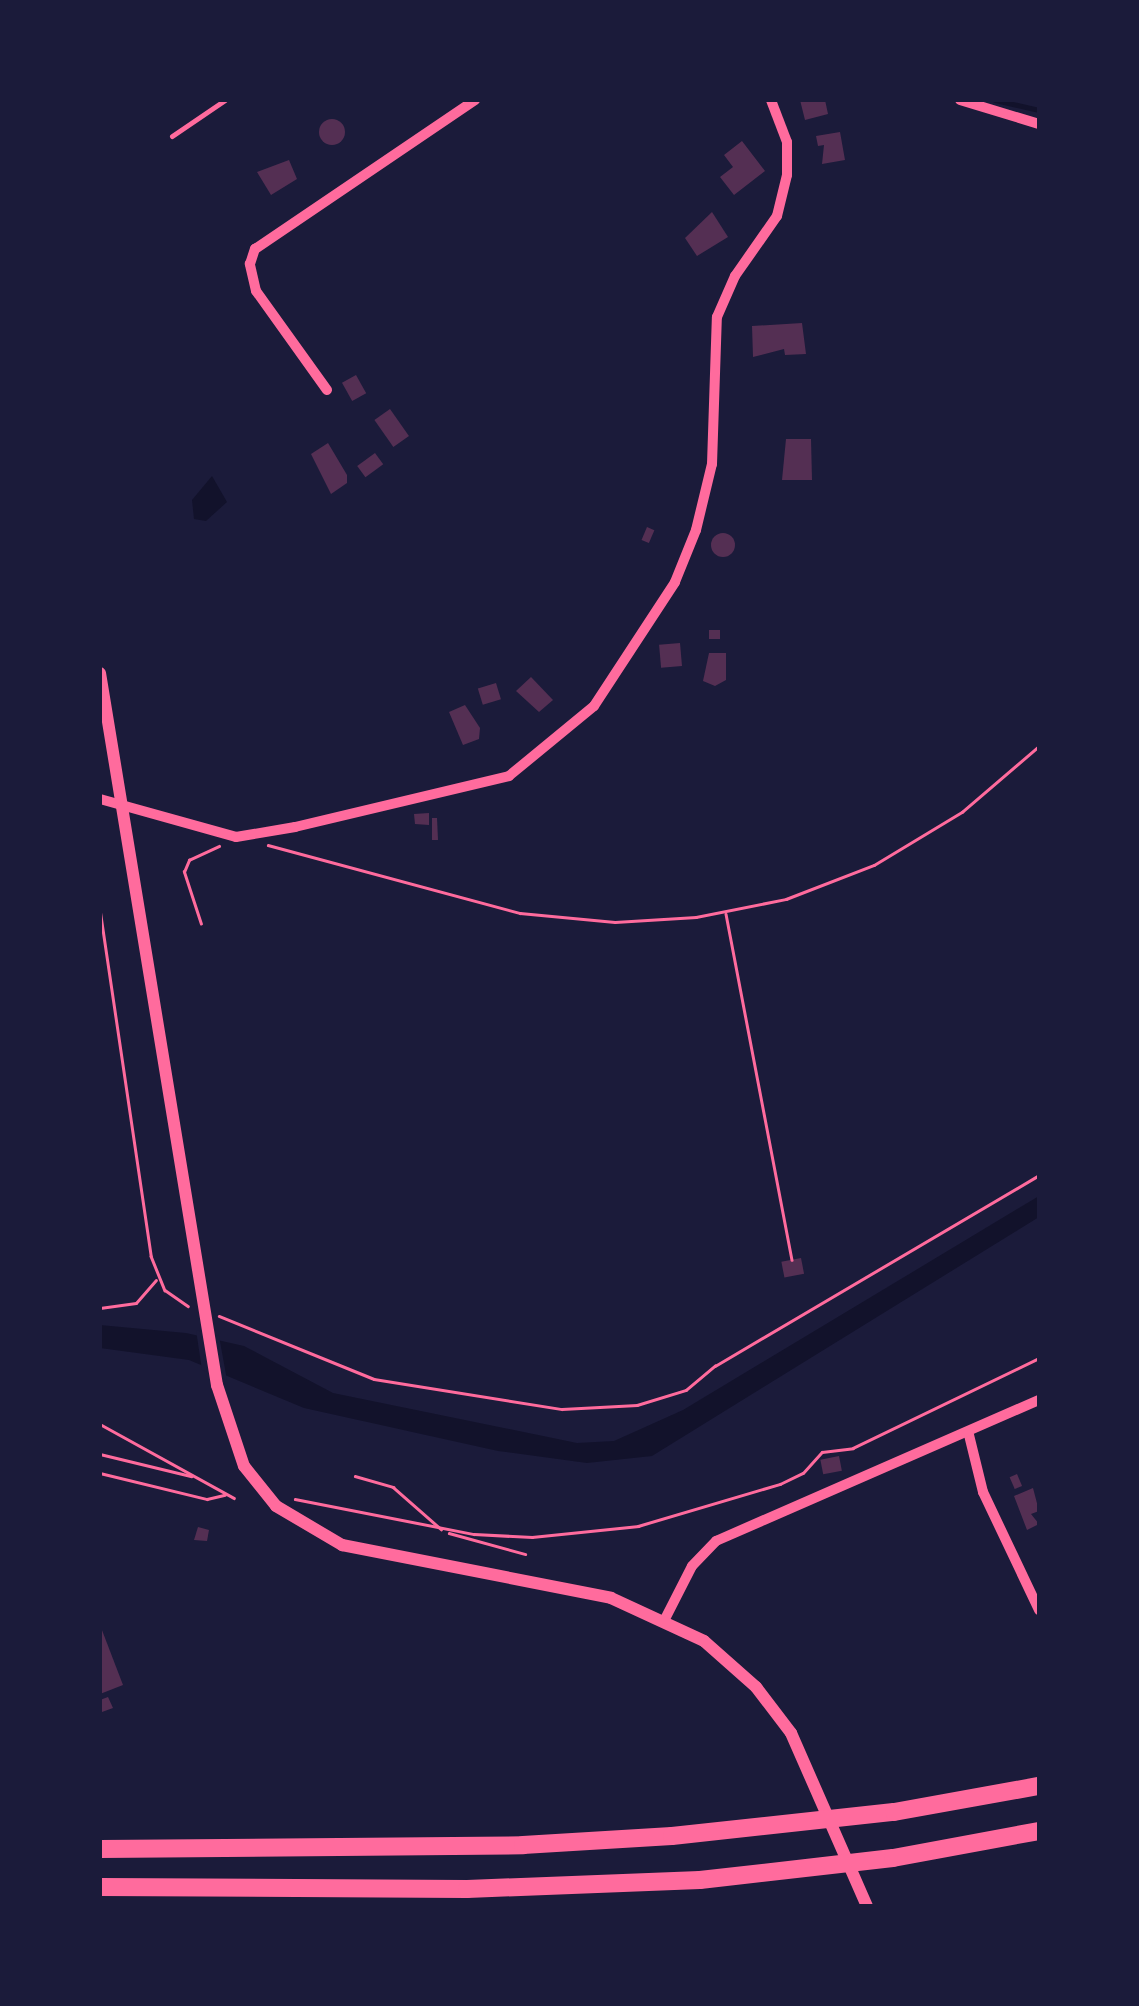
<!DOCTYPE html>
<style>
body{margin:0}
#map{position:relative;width:1139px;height:2006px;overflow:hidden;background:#1b1b3a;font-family:"Nunito Sans",sans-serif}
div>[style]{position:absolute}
.water>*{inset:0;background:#12122b}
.pier>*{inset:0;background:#1b1b3a}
.stream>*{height:5px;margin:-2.5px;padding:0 2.5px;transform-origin:2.5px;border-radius:2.5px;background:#12122b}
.building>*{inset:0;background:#542f53;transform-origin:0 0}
.round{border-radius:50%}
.path>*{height:2.5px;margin:-1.25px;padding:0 1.25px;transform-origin:1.25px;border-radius:1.25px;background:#ff6b9d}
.service>*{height:5px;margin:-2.5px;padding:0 2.5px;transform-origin:2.5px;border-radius:2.5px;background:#ff6b9d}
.minor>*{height:10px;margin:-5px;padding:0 5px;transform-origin:5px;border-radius:5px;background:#ff6b9d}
.tertiary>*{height:12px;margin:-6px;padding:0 6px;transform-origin:6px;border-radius:6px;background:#ff6b9d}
.motorway>*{height:18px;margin:-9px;padding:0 9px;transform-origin:9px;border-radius:9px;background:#ff6b9d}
span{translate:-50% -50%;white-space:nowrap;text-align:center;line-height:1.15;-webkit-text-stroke:8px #1b1b3a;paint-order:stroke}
.frame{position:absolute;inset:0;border:102px solid #1b1b3a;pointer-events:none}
</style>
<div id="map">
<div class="water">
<i style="clip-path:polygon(212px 476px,227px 502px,206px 521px,194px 519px,192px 500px)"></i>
<i style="clip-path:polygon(1039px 1196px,1039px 1217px,652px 1456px,587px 1463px,498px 1451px,304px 1408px,189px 1360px,100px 1348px,100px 1325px,186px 1333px,244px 1346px,333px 1393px,577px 1443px,614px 1441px,683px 1410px)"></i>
</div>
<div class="pier">
<i style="clip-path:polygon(196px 1330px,219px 1336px,227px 1380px,202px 1370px)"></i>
</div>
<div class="stream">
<i style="left:995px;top:100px;width:45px;rotate:12.8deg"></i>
</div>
<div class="building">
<i style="clip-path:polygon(800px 100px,825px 100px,828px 114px,805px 120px)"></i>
<i class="round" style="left:319px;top:119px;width:26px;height:26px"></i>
<i style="clip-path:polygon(840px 132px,845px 160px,822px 164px,824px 145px,818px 146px,816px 136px)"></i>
<i style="clip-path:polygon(742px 141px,765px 171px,734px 195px,720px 177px,733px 167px,724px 155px)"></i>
<i style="clip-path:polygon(289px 160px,297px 179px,271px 195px,257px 172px)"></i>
<i style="clip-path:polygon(712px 212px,728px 237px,697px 256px,685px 238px)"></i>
<i style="clip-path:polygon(802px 323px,806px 354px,785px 355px,784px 349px,753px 357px,752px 326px)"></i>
<i style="left:356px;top:375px;width:21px;height:16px;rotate:61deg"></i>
<i style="left:390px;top:409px;width:33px;height:19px;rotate:55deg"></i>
<i style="clip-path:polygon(786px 439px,811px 439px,812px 480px,782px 480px)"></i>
<i style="clip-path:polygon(328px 443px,347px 475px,347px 483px,331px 494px,311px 454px)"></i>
<i style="left:375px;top:453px;width:14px;height:22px;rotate:54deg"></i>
<i style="left:647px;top:527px;width:8px;height:14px;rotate:23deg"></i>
<i class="round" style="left:711px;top:533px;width:24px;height:24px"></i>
<i style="left:709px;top:630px;width:11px;height:9px"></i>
<i style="left:680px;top:643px;width:23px;height:21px;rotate:85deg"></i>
<i style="clip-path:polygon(709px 653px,726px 653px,726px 680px,715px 686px,703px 681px)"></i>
<i style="clip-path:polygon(531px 677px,553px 700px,539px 712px,516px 691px)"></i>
<i style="left:496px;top:683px;width:17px;height:19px;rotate:73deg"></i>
<i style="clip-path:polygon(465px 705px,480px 728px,479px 739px,463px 745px,449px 712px)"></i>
<i style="clip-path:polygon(429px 813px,429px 825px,415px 824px,414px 814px)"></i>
<i style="clip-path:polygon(432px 818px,437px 818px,438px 840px,432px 840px)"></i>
<i style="left:801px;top:1258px;width:16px;height:20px;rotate:79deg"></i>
<i style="left:839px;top:1456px;width:15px;height:19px;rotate:79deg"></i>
<i style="left:1017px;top:1474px;width:13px;height:8px;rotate:67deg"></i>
<i style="clip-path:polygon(1033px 1488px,1039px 1511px,1031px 1514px,1039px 1524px,1027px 1530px,1014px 1496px)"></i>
<i style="clip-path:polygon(198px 1527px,209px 1530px,207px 1541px,194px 1540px)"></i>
<i style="clip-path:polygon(100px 1625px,123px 1685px,100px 1694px)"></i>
<i style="clip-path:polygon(108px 1697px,113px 1708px,102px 1712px,100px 1700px)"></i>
</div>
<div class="path">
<i style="left:268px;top:845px;width:261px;rotate:15.1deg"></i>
<i style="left:520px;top:913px;width:95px;rotate:5.4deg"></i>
<i style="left:615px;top:922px;width:81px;rotate:-3.5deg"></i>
<i style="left:696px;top:917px;width:92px;rotate:-11.3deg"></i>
<i style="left:786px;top:899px;width:94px;rotate:-21.1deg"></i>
<i style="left:874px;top:865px;width:103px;rotate:-31.1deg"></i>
<i style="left:962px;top:812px;width:101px;rotate:-40.6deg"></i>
<i style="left:100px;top:909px;width:351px;rotate:81.6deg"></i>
<i style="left:151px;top:1256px;width:37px;rotate:68deg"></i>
<i style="left:165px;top:1290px;width:28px;rotate:35deg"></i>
<i style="left:726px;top:914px;width:352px;rotate:79.2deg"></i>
<i style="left:201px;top:924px;width:55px;rotate:-108.1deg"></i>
<i style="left:184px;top:872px;width:13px;rotate:-67deg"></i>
<i style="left:189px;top:860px;width:33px;rotate:-25deg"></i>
<i style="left:100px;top:1308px;width:36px;rotate:-8deg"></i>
<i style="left:136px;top:1303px;width:30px;rotate:-49deg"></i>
<i style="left:219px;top:1316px;width:167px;rotate:22.1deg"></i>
<i style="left:374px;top:1379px;width:190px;rotate:9.1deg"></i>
<i style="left:562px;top:1409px;width:75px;rotate:-3.1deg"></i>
<i style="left:637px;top:1405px;width:51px;rotate:-17deg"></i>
<i style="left:686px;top:1390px;width:38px;rotate:-40deg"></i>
<i style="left:715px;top:1366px;width:376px;rotate:-30.5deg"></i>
<i style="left:100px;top:1424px;width:153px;rotate:28.9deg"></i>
<i style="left:100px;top:1454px;width:94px;rotate:13.6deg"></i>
<i style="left:100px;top:1473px;width:110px;rotate:13.7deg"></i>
<i style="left:207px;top:1499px;width:18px;rotate:-13deg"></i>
<i style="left:355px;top:1476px;width:40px;rotate:16deg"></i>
<i style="left:393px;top:1487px;width:64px;rotate:41.2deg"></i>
<i style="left:295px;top:1499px;width:182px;rotate:11.1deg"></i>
<i style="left:474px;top:1534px;width:58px;rotate:3deg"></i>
<i style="left:532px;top:1537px;width:107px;rotate:-5.9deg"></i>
<i style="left:638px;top:1526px;width:148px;rotate:-16.5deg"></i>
<i style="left:780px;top:1484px;width:25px;rotate:-26deg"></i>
<i style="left:803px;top:1473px;width:28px;rotate:-48deg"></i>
<i style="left:822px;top:1452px;width:31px;rotate:-7deg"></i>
<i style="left:853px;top:1448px;width:207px;rotate:-25.8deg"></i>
<i style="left:449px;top:1533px;width:79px;rotate:15.4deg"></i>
</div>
<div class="service">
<i style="left:172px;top:136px;width:64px;rotate:-34.2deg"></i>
</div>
<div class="minor">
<i style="left:960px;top:100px;width:83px;rotate:16.9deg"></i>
<i style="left:327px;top:390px;width:122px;rotate:-125.6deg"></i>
<i style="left:256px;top:291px;width:28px;rotate:-103deg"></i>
<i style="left:250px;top:264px;width:16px;rotate:-72deg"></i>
<i style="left:255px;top:249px;width:266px;rotate:-34.1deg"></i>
<i style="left:100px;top:799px;width:141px;rotate:15.6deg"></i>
<i style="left:236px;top:837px;width:60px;rotate:-9.6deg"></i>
<i style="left:295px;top:827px;width:220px;rotate:-13.4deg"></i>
<i style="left:509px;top:776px;width:110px;rotate:-39.5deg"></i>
<i style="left:594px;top:706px;width:148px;rotate:-56.8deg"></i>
<i style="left:675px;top:582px;width:56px;rotate:-68deg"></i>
<i style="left:696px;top:530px;width:68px;rotate:-76.4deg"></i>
<i style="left:712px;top:464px;width:147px;rotate:-88.1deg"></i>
<i style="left:717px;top:317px;width:45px;rotate:-66.3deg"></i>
<i style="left:735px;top:276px;width:73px;rotate:-55deg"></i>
<i style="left:777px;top:216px;width:42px;rotate:-76.3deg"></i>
<i style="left:787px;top:175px;width:33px;rotate:-90deg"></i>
<i style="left:787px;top:142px;width:45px;rotate:-110.9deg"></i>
<i style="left:969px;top:1435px;width:59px;rotate:76.2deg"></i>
<i style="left:983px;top:1492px;width:131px;rotate:64.6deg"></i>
<i style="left:665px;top:1619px;width:59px;rotate:-63deg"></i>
<i style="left:692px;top:1566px;width:35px;rotate:-46deg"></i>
<i style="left:716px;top:1541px;width:352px;rotate:-23.6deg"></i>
</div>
<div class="tertiary">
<i style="left:100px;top:673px;width:722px;rotate:80.67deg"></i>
<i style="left:217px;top:1385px;width:85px;rotate:71.6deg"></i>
<i style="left:244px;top:1466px;width:51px;rotate:51.3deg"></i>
<i style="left:276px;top:1506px;width:77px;rotate:30.6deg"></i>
<i style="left:342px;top:1545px;width:274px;rotate:11.1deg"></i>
<i style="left:611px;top:1598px;width:102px;rotate:24.8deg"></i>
<i style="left:704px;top:1641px;width:69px;rotate:41.5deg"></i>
<i style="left:756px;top:1687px;width:58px;rotate:52.7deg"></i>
<i style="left:791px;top:1733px;width:189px;rotate:66.3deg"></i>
</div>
<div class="motorway">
<i style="left:100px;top:1849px;width:423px;rotate:-0.5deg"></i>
<i style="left:523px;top:1845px;width:149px;rotate:-3.5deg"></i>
<i style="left:672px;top:1836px;width:223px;rotate:-6.2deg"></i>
<i style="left:894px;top:1812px;width:147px;rotate:-10.2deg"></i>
<i style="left:100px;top:1887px;width:367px;rotate:0.3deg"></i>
<i style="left:467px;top:1889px;width:233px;rotate:-2.2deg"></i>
<i style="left:700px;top:1880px;width:194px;rotate:-6.5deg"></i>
<i style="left:893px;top:1858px;width:148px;rotate:-10.5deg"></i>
</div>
<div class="frame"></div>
</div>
